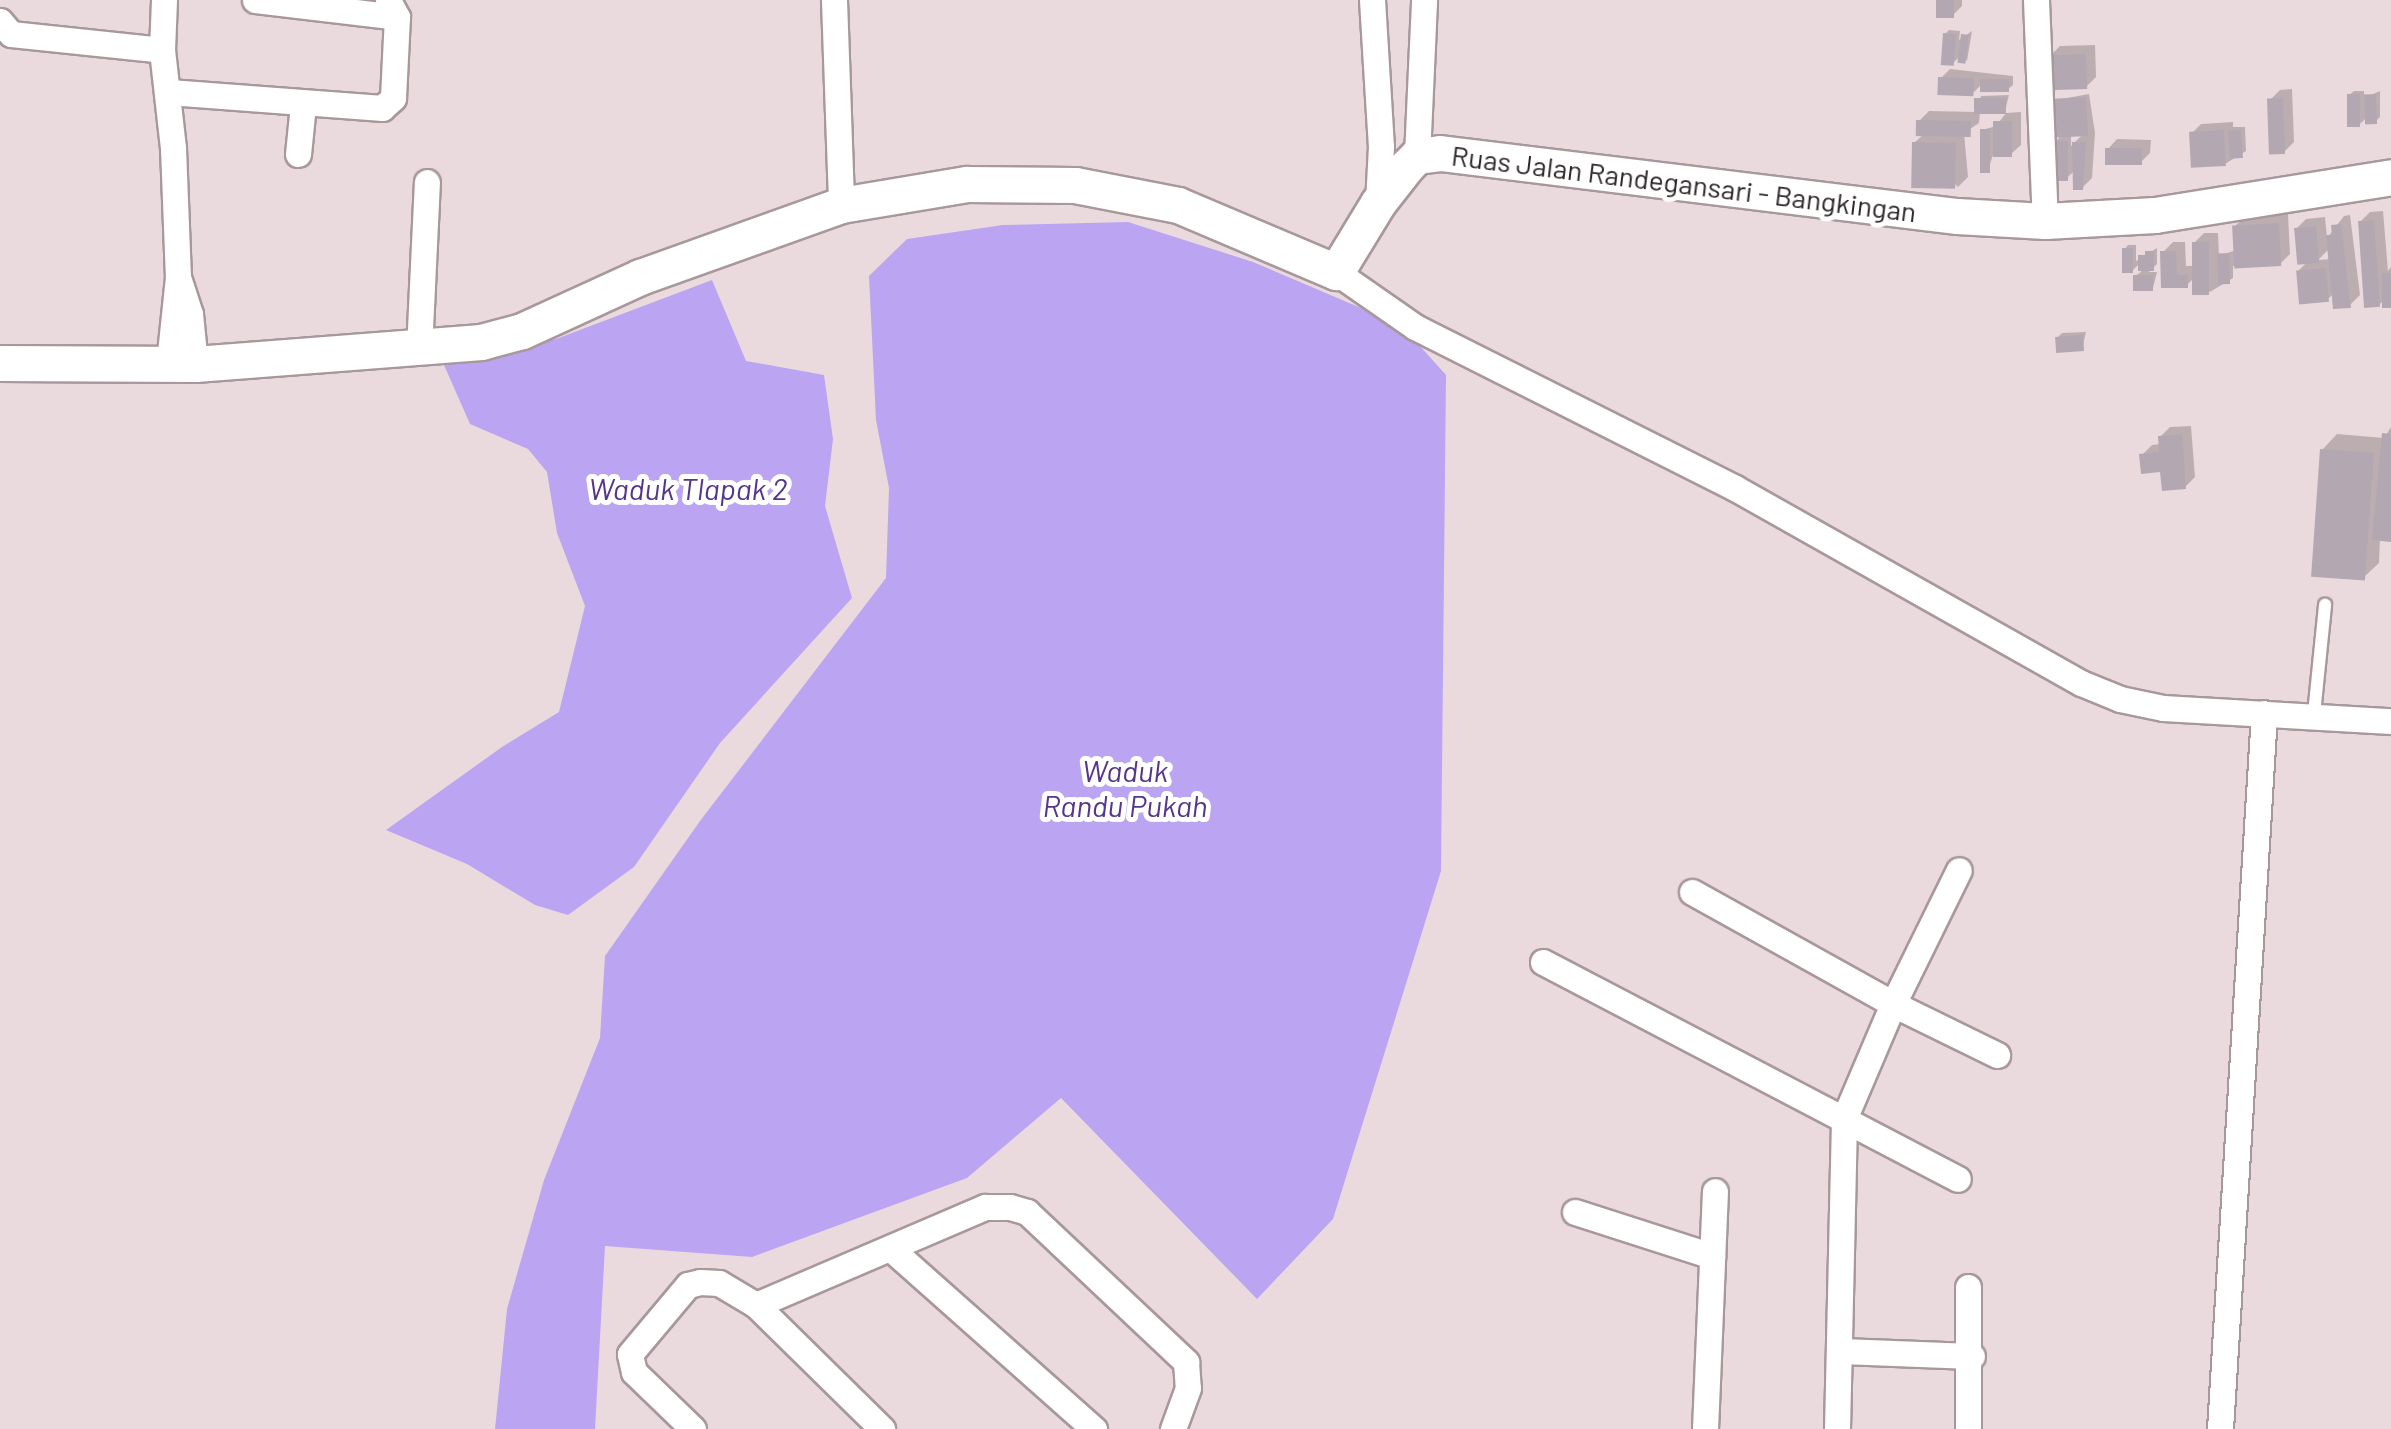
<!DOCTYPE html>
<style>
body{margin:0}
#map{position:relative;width:2391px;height:1429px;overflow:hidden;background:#ebdadd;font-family:Barlow,sans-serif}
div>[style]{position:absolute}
.water>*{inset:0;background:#bba4f1}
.shadow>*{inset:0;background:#0003}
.building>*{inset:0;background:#b3a8b1;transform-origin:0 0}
.roads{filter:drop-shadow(2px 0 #a8989b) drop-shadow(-2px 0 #a8989b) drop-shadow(0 2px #a8989b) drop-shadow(0 -2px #a8989b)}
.service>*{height:12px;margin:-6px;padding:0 6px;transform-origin:6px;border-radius:6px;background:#fff}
.minor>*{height:25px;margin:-12.5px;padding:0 12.5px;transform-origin:12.5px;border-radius:12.5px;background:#fff}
.secondary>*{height:35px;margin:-17.5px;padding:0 17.5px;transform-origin:17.5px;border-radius:17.5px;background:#fff}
span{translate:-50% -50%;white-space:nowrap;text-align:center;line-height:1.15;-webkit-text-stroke:10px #fff;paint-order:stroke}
.street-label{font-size:28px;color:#2c2627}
.water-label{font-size:30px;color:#56358c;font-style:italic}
</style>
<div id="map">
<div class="water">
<i style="clip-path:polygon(1128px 222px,1253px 262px,1401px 325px,1446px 375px,1441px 871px,1333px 1219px,1257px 1299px,1061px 1098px,967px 1178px,752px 1257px,605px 1246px,595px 1429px,495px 1429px,507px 1309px,544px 1180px,600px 1038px,605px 956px,700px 821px,886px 578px,889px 488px,876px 420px,869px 276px,907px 239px,1003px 225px)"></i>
<i style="clip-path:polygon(712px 280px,746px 361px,824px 375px,833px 439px,825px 506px,852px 598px,720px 743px,634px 867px,568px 915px,535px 905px,467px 864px,386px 830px,502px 747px,559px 712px,585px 606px,557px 533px,547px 472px,528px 449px,470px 424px,440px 356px,556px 339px)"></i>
</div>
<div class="shadow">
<i style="clip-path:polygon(1939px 0,1962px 0,1962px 6px,1952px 16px)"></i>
<i style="clip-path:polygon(1949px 30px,1960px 31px,1959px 40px,1972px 31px,1967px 61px,1962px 54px,1953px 63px,1945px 34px)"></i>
<i style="clip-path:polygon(2095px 45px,2096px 77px,2086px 87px,2050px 56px,2060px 46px)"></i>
<i style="clip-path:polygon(1950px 69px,2013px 76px,2013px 85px,2008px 89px,1982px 84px,1973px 93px,1940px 79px)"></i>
<i style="clip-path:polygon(2292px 89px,2294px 142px,2284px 152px,2270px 100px,2280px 90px)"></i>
<i style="clip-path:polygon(2354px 91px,2364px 91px,2364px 98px,2380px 91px,2380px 117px,2376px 121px,2367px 117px,2360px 124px,2349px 95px)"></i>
<i style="clip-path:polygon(evenodd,2089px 94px,2095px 133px,2092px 178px,2082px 188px,2075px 170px,2066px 179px,2055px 142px,2059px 138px,2056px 100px,2089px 94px,2083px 134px,2071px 146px,2071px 135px,2083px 134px)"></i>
<i style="clip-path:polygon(2009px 95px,2005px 111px,1980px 112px,1979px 123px,1964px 133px,1968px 177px,1958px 187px,1914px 143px,1925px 133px,1919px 121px,1929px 111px,1977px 112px,1981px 96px)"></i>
<i style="clip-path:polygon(2021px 112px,2021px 145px,2011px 154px,1993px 155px,1988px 170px,1982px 130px,1996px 126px,2006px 113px)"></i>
<i style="clip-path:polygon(2233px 122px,2233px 127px,2245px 127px,2246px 151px,2225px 164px,2191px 134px,2201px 124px)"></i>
<i style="clip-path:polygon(2117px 139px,2151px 140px,2150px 153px,2140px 163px,2108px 149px)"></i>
<i style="clip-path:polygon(2383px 211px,2388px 271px,2391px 267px,2391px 305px,2385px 299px,2379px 305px,2360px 222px,2370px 212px)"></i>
<i style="clip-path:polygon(2288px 214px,2290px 254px,2280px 264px,2233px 266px,2233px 278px,2210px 292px,2195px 277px,2187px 285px,2164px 286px,2163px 252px,2173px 242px,2185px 242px,2186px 266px,2195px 266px,2194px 243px,2204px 233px,2218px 233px,2219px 256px,2236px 250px,2235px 226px,2245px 217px)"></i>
<i style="clip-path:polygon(evenodd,2350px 215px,2360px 295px,2350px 305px,2334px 293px,2327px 300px,2298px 271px,2308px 261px,2296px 229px,2306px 219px,2325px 217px,2327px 238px,2344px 216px,2350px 215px,2330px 248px,2331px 259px,2318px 260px,2330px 248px)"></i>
<i style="clip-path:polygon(2128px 245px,2136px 245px,2136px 261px,2157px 248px,2157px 264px,2149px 272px,2157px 272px,2153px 288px,2135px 276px,2141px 272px,2141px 262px,2132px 271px,2124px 250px)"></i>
<i style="clip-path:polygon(2086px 332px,2082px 349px,2058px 337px,2062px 333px)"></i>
<i style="clip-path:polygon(2191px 426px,2195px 477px,2185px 487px,2142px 455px,2152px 445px,2161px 444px,2160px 437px,2170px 427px)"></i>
<i style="clip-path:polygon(2391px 427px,2391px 539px,2380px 538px,2379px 563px,2363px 578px,2322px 450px,2337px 434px,2384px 438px)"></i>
</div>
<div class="building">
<i style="left:1936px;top:0;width:18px;height:18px"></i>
<i style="left:1943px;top:33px;width:13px;height:32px;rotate:4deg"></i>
<i style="left:1961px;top:34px;width:8px;height:29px;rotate:7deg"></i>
<i style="left:2086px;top:54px;width:35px;height:38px;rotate:88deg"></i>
<i style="left:1938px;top:77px;width:36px;height:18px;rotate:2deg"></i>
<i style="left:1980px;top:79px;width:29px;height:13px"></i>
<i style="left:2347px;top:94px;width:13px;height:33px"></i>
<i style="left:2376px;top:94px;width:30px;height:12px;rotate:88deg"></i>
<i style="left:2086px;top:97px;width:39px;height:32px;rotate:87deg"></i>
<i style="left:2006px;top:98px;width:16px;height:32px;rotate:90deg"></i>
<i style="left:2283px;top:98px;width:56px;height:16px;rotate:88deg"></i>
<i style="left:1916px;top:120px;width:55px;height:16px;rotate:1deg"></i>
<i style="left:1993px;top:121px;width:19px;height:36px"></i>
<i style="left:1980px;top:129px;width:10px;height:44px"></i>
<i style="left:2224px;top:130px;width:36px;height:35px;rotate:87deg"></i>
<i style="left:2241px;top:130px;width:28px;height:13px;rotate:86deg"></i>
<i style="left:2052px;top:141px;width:16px;height:40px"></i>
<i style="left:1912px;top:142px;width:44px;height:46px;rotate:1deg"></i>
<i style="clip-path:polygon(2072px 142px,2086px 142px,2083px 190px,2073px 190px)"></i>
<i style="left:2105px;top:148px;width:37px;height:17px"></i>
<i style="left:2374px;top:220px;width:87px;height:16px;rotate:86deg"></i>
<i style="left:2279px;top:223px;width:43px;height:47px;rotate:87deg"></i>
<i style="clip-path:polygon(2341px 224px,2351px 308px,2333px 309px,2326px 235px,2332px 235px,2331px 225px)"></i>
<i style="left:2316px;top:226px;width:37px;height:22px;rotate:85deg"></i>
<i style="left:2192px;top:242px;width:17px;height:53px"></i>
<i style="left:2133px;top:248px;width:25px;height:11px;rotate:90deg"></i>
<i style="clip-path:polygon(2145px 251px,2154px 251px,2154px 271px,2138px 271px,2138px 255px,2145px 255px)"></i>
<i style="clip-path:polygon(2160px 251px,2176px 251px,2177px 275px,2188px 275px,2188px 288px,2161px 288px)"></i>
<i style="left:2229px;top:253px;width:31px;height:12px;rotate:88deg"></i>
<i style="left:2326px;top:268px;width:34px;height:30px;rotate:85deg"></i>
<i style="left:2382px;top:273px;width:9px;height:35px"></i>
<i style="left:2133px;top:275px;width:20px;height:16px"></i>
<i style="left:2083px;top:335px;width:16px;height:28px;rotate:86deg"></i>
<i style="clip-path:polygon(2382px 433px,2391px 434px,2391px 542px,2372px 540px)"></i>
<i style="clip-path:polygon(2182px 434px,2186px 489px,2162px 491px,2160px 472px,2141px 474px,2139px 454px,2159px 452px,2158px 436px)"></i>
<i style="left:2320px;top:449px;width:54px;height:128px;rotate:4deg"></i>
</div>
<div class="roads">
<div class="service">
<i style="left:2314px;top:714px;width:110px;rotate:-84.2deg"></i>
</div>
<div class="minor">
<i style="left:164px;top:0;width:50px;rotate:92.3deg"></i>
<i style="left:162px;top:50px;width:99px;rotate:83.6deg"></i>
<i style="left:173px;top:148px;width:129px;rotate:87.8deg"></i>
<i style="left:178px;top:277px;width:86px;rotate:96deg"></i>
<i style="left:255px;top:0;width:143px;rotate:6.8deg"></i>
<i style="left:834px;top:0;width:205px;rotate:88deg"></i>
<i style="left:1372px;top:0;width:146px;rotate:86.5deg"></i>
<i style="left:1381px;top:146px;width:57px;rotate:93deg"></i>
<i style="left:2036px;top:0;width:221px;rotate:87.7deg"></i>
<i style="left:0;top:21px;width:17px;rotate:50deg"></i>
<i style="left:11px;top:34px;width:152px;rotate:6deg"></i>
<i style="left:169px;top:92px;width:214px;rotate:4.3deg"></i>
<i style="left:382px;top:108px;width:15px;rotate:-42deg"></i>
<i style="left:393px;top:98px;width:81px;rotate:-87.2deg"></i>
<i style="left:397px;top:17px;width:19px;rotate:-118deg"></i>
<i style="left:298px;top:154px;width:49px;rotate:-84.2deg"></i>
<i style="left:1417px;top:156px;width:156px;rotate:-87.4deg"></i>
<i style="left:1336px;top:272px;width:96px;rotate:34.8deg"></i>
<i style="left:1415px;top:327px;width:358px;rotate:26.7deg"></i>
<i style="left:1735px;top:488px;width:397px;rotate:29.4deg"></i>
<i style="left:2081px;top:683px;width:42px;rotate:22.3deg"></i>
<i style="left:2120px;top:699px;width:44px;rotate:11.8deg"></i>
<i style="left:2163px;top:708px;width:228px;rotate:3.3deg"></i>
<i style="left:178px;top:277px;width:39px;rotate:72deg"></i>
<i style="left:190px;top:314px;width:50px;rotate:84.3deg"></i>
<i style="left:419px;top:350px;width:168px;rotate:-87.3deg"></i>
<i style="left:1692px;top:892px;width:230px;rotate:29.1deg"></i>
<i style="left:1893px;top:1004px;width:116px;rotate:26.1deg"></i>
<i style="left:1543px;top:962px;width:468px;rotate:27.6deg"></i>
<i style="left:1575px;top:1212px;width:144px;rotate:17.8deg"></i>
<i style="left:890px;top:1248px;width:273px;rotate:41.6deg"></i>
<i style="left:1968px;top:1287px;width:142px;rotate:90deg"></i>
<i style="left:756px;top:1305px;width:249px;rotate:-23.2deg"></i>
<i style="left:985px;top:1207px;width:25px"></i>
<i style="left:1010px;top:1207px;width:18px;rotate:16deg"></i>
<i style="left:1027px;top:1212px;width:219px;rotate:43.3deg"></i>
<i style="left:1186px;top:1362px;width:26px;rotate:86deg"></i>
<i style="left:1188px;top:1388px;width:44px;rotate:110.1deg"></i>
<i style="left:1841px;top:1351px;width:131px;rotate:2.2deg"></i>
<i style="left:693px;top:1429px;width:82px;rotate:-136deg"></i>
<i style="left:634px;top:1372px;width:18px;rotate:-103deg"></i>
<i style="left:630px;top:1354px;width:90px;rotate:-50deg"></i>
<i style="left:688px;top:1285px;width:12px;rotate:-14deg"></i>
<i style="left:700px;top:1282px;width:19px;rotate:3deg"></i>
<i style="left:719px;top:1283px;width:43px;rotate:30.7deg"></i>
<i style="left:756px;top:1305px;width:177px;rotate:44.5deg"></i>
<i style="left:1705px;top:1429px;width:238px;rotate:-87.6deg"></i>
<i style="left:1837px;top:1429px;width:310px;rotate:-88.7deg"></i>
<i style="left:1844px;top:1119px;width:125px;rotate:-66.9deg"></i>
<i style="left:1893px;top:1004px;width:149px;rotate:-63.8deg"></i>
<i style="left:2220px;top:1429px;width:717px;rotate:-86.48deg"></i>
</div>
<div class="secondary">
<i style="left:0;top:363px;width:195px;rotate:0.3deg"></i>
<i style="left:195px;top:364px;width:287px;rotate:-4.4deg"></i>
<i style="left:481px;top:342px;width:42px;rotate:-15deg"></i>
<i style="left:522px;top:331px;width:130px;rotate:-24.6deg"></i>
<i style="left:640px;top:277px;width:214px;rotate:-19.7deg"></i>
<i style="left:841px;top:205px;width:128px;rotate:-9.5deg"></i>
<i style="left:967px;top:184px;width:108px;rotate:0.5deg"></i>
<i style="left:1075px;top:185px;width:105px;rotate:11deg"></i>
<i style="left:1178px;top:205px;width:172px;rotate:23deg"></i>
<i style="left:1336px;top:272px;width:81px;rotate:-58.7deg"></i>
<i style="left:1378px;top:203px;width:47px;rotate:-51.9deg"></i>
<i style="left:1407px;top:166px;width:14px;rotate:-45deg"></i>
<i style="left:1417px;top:156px;width:23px;rotate:-7deg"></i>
<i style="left:1440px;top:153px;width:521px;rotate:6.95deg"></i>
<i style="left:1957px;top:216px;width:88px;rotate:3.3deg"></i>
<i style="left:2045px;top:221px;width:110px;rotate:-3.1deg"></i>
<i style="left:2155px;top:215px;width:239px;rotate:-9.1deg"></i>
</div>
</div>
<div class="street-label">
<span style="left:1684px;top:183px;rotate:7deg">Ruas Jalan Randegansari - Bangkingan</span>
</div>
<div class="water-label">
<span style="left:688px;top:488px">Waduk Tlapak 2</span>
<span style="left:1125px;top:787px">Waduk<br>Randu Pukah</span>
</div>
</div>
